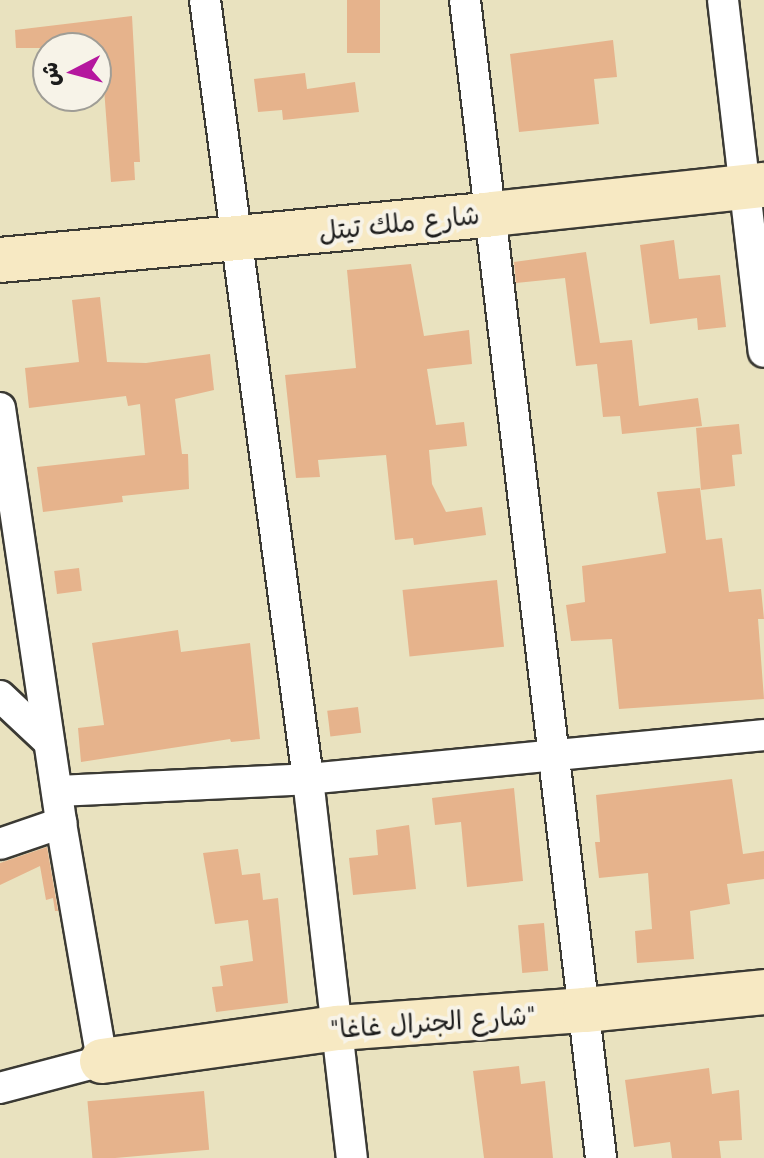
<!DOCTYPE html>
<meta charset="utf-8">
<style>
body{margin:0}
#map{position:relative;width:764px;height:1158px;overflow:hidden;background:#e9e2bf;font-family:Mali,"Playpen Sans Arabic",sans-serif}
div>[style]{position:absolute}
.building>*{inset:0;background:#e6b38c;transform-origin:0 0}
.roads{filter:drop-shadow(2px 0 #3b3a34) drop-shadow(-2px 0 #3b3a34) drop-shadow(0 2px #3b3a34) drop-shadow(0 -2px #3b3a34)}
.street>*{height:30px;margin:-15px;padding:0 15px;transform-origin:15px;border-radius:15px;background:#fff}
.secondary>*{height:44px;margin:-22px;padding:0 22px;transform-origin:22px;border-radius:22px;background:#f7e9c3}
span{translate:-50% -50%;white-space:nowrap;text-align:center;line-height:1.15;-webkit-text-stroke:8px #f7f3e8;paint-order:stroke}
.street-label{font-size:26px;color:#1c1c1c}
.north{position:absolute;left:32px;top:32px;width:80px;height:80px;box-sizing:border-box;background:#f7f3e8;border:2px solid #9f9d96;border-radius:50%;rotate:264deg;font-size:22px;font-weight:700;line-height:32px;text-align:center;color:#1c1c1c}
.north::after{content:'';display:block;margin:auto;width:28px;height:36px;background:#b5179e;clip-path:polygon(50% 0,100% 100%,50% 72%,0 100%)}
</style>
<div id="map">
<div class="building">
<i style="left:347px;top:0;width:33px;height:53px"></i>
<i style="clip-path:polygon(132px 16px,140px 162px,134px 162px,135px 180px,111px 182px,101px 48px,16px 48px,15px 30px)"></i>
<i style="clip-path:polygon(613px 40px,617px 77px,594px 79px,599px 124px,519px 132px,510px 54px)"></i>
<i style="clip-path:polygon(305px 73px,307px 89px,355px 82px,359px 112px,283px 120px,282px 110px,258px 112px,254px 79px)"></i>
<i style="clip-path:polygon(674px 240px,679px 279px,720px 275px,726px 327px,698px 330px,697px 318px,650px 324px,640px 245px)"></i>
<i style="clip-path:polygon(586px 252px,600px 343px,632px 340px,639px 406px,698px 398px,702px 426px,622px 434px,620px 416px,603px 417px,597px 364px,576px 366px,565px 278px,516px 283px,514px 262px)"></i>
<i style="clip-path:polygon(411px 264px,424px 336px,469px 330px,472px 364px,427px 369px,436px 425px,464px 422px,467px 446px,429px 450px,432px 484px,446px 512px,482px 507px,486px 535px,414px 545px,413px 538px,395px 540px,386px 455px,318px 460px,320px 477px,296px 478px,285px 375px,356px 368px,347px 270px)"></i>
<i style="clip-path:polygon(100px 297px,107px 362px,146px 363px,210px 354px,214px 390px,175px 399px,182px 454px,188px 454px,189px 489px,122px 496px,123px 502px,43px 512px,37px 467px,145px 455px,140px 404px,128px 406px,126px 396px,29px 408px,25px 368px,79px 362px,72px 300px)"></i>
<i style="clip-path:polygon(739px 424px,742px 454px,732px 455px,735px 486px,701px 490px,696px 428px)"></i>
<i style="clip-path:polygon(700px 488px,706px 540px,722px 538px,729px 592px,761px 589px,764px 619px,758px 619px,764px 699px,619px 709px,612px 639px,571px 641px,566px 605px,585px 602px,582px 566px,666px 553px,657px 492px)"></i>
<i style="left:79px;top:568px;width:23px;height:25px;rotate:83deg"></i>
<i style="left:497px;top:580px;width:67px;height:95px;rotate:84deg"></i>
<i style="clip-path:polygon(178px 630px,181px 652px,250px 643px,260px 739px,231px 742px,230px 739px,81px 762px,78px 728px,104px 725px,92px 643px)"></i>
<i style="left:358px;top:707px;width:26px;height:31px;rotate:83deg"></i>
<i style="clip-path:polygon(732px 779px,743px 854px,764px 851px,764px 879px,727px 884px,730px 904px,690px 911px,694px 959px,637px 963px,635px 931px,652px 929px,648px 873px,599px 878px,595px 842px,600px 842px,596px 795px)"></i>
<i style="clip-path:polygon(514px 788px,523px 881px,467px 887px,461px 822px,435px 825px,432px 798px)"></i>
<i style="clip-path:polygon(409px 825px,416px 889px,353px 895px,349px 858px,378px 855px,376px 830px)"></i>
<i style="clip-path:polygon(47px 847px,58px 911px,55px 911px,53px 898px,46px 900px,40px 866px,0 885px,0 863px)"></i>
<i style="clip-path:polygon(238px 849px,242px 875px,260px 873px,263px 900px,278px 898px,288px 1003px,216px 1012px,212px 987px,223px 986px,220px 966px,253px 961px,248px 920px,215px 924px,203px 853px)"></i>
<i style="left:544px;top:923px;width:48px;height:26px;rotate:85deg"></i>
<i style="clip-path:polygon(519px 1066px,521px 1084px,545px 1081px,553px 1158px,484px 1158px,473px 1071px)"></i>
<i style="clip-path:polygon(709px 1068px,712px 1094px,739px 1090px,742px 1140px,719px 1141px,721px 1158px,672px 1158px,670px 1142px,634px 1147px,625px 1080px)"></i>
<i style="left:204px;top:1091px;width:59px;height:117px;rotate:85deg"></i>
</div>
<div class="roads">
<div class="street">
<i style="left:205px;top:0;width:786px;rotate:82.47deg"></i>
<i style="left:308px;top:779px;width:382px;rotate:83.4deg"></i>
<i style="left:465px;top:0;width:1166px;rotate:83.3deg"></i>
<i style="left:723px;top:0;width:354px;rotate:83.4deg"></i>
<i style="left:0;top:408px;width:419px;rotate:81.6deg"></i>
<i style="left:61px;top:823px;width:242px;rotate:80.2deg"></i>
<i style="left:102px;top:1061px;width:106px;rotate:165.2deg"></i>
<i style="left:0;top:696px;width:67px;rotate:43.2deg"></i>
<i style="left:57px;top:791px;width:251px;rotate:-2.7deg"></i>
<i style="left:308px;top:779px;width:458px;rotate:-5.5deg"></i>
<i style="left:0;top:844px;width:65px;rotate:-19deg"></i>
</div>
<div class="secondary">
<i style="left:0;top:260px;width:494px;rotate:-5.3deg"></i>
<i style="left:492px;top:214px;width:274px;rotate:-6.1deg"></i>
<i style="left:102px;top:1061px;width:238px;rotate:-8deg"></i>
<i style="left:338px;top:1028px;width:248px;rotate:-4.2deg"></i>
<i style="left:585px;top:1010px;width:180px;rotate:-5.7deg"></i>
</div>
</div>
<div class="street-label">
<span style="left:399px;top:223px;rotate:-6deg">شارع ملك تيتل</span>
<span style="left:433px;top:1022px;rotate:-4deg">"شارع الجنرال غاغا"</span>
</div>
<div class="north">ش</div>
</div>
